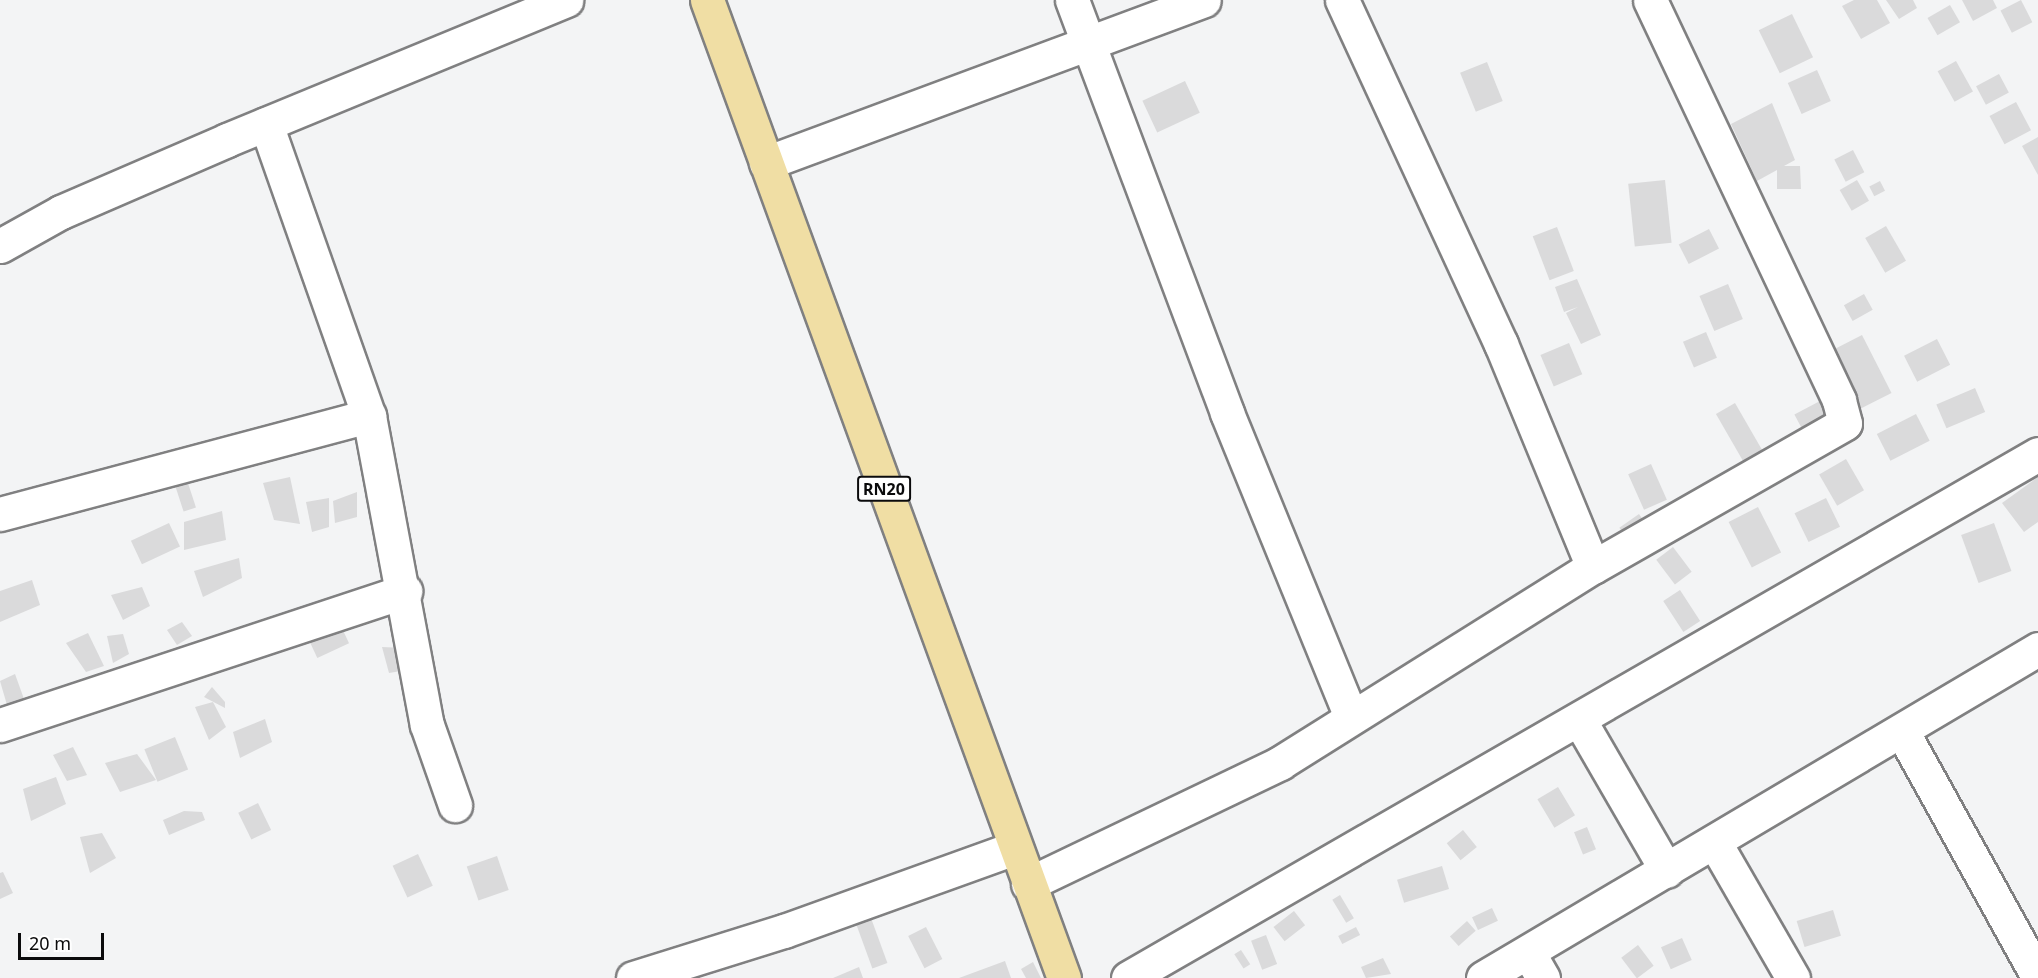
<!DOCTYPE html>
<style>
body{margin:0}
#map{position:relative;width:2038px;height:978px;overflow:hidden;background:#f3f4f5;font-family:"Noto Sans",sans-serif}
div>[style]{position:absolute}
.building>*{inset:0;background:#dadadb;transform-origin:0 0}
.roads{filter:drop-shadow(2px 0 #808081) drop-shadow(-2px 0 #808081) drop-shadow(0 2px #808081) drop-shadow(0 -2px #808081)}
.minor>*{height:33px;margin:-16.5px;padding:0 16.5px;transform-origin:16.5px;border-radius:16.5px;background:#fff}
.primary>*{height:33px;margin:-16.5px;padding:0 16.5px;transform-origin:16.5px;border-radius:16.5px;background:#f0dea4}
span{translate:-50% -50%;white-space:nowrap;text-align:center;line-height:1.15;-webkit-text-stroke:4.5px #fff;paint-order:stroke}
.shield-label span{padding:2px 4px;background:#fff;border:2px solid;border-radius:4px;-webkit-text-stroke-width:0}
.shield-label{font-size:16px;color:#0b0b0c;font-weight:700}
.scale{position:absolute;left:18px;top:933px;width:86px;height:27px;box-sizing:border-box;border:3px solid #0b0b0c;border-top:0;padding-left:8px;font-size:18px;line-height:21px;white-space:nowrap;color:#0b0b0c;-webkit-text-stroke:4px #fff;paint-order:stroke}
</style>
<div id="map">
<div class="building">
<i style="clip-path:polygon(1854px 0,1877px 0,1890px 23px,1861px 39px,1842px 6px)"></i>
<i style="clip-path:polygon(1886px 0,1913px 0,1917px 8px,1899px 19px)"></i>
<i style="clip-path:polygon(1962px 0,1993px 0,1997px 8px,1973px 21px)"></i>
<i style="left:2021px;top:0;width:25px;height:23px;rotate:63deg"></i>
<i style="left:1950px;top:5px;width:20px;height:26px;rotate:60deg"></i>
<i style="left:1792px;top:14px;width:48px;height:37px;rotate:64deg"></i>
<i style="left:1956px;top:61px;width:35px;height:21px;rotate:61deg"></i>
<i style="left:1487px;top:62px;width:42px;height:29px;rotate:68deg"></i>
<i style="left:1817px;top:70px;width:34px;height:32px;rotate:66deg"></i>
<i style="left:1999px;top:74px;width:21px;height:26px;rotate:62deg"></i>
<i style="left:1185px;top:81px;width:35px;height:47px;rotate:65deg"></i>
<i style="left:2016px;top:102px;width:32px;height:30px;rotate:62deg"></i>
<i style="clip-path:polygon(1772px 103px,1795px 160px,1784px 166px,1800px 166px,1801px 189px,1777px 189px,1777px 170px,1757px 181px,1731px 124px)"></i>
<i style="clip-path:polygon(2038px 137px,2038px 175px,2022px 146px)"></i>
<i style="left:1853px;top:150px;width:25px;height:21px;rotate:63deg"></i>
<i style="left:1665px;top:180px;width:63px;height:37px;rotate:84deg"></i>
<i style="left:1857px;top:180px;width:24px;height:20px;rotate:60deg"></i>
<i style="left:1880px;top:181px;width:11px;height:12px;rotate:63deg"></i>
<i style="left:1886px;top:226px;width:40px;height:24px;rotate:60deg"></i>
<i style="left:1557px;top:227px;width:47px;height:26px;rotate:69deg"></i>
<i style="left:1709px;top:229px;width:22px;height:34px;rotate:63deg"></i>
<i style="clip-path:polygon(1577px 279px,1601px 335px,1581px 344px,1566px 313px,1578px 307px,1564px 312px,1555px 287px)"></i>
<i style="left:1728px;top:284px;width:38px;height:31px;rotate:67deg"></i>
<i style="left:1864px;top:294px;width:18px;height:23px;rotate:61deg"></i>
<i style="left:1706px;top:332px;width:28px;height:25px;rotate:67deg"></i>
<i style="left:1862px;top:335px;width:65px;height:35px;rotate:63deg"></i>
<i style="left:1937px;top:339px;width:29px;height:37px;rotate:63deg"></i>
<i style="left:1569px;top:343px;width:34px;height:31px;rotate:67deg"></i>
<i style="left:1975px;top:388px;width:26px;height:42px;rotate:67deg"></i>
<i style="left:1820px;top:401px;width:30px;height:29px;rotate:62deg"></i>
<i style="left:1735px;top:403px;width:60px;height:22px;rotate:60deg"></i>
<i style="left:1916px;top:414px;width:30px;height:44px;rotate:63deg"></i>
<i style="left:1846px;top:459px;width:36px;height:31px;rotate:60deg"></i>
<i style="left:1651px;top:464px;width:39px;height:25px;rotate:66deg"></i>
<i style="clip-path:polygon(290px 477px,300px 524px,274px 520px,263px 483px)"></i>
<i style="clip-path:polygon(2038px 477px,2038px 522px,2024px 532px,2002px 503px)"></i>
<i style="left:187px;top:480px;width:29px;height:13px;rotate:72deg"></i>
<i style="clip-path:polygon(357px 492px,357px 517px,335px 523px,333px 501px)"></i>
<i style="clip-path:polygon(329px 498px,329px 527px,312px 532px,306px 502px)"></i>
<i style="left:1826px;top:498px;width:32px;height:35px;rotate:64deg"></i>
<i style="left:1758px;top:507px;width:51px;height:33px;rotate:63deg"></i>
<i style="clip-path:polygon(222px 511px,226px 540px,184px 550px,184px 522px)"></i>
<i style="left:1639px;top:514px;width:19px;height:24px;rotate:55deg"></i>
<i style="left:169px;top:523px;width:26px;height:42px;rotate:65deg"></i>
<i style="left:1994px;top:523px;width:51px;height:35px;rotate:70deg"></i>
<i style="left:1673px;top:547px;width:31px;height:21px;rotate:53deg"></i>
<i style="clip-path:polygon(239px 558px,242px 578px,203px 597px,194px 571px)"></i>
<i style="clip-path:polygon(32px 580px,40px 605px,0 622px,0 591px)"></i>
<i style="clip-path:polygon(142px 587px,150px 606px,123px 620px,111px 595px)"></i>
<i style="left:1680px;top:590px;width:37px;height:20px;rotate:57deg"></i>
<i style="clip-path:polygon(182px 622px,192px 636px,177px 645px,167px 630px)"></i>
<i style="left:341px;top:626px;width:19px;height:35px;rotate:65deg"></i>
<i style="clip-path:polygon(88px 633px,104px 666px,86px 672px,66px 643px)"></i>
<i style="clip-path:polygon(123px 634px,129px 654px,113px 663px,107px 636px)"></i>
<i style="clip-path:polygon(382px 647px,404px 648px,407px 670px,389px 673px)"></i>
<i style="clip-path:polygon(15px 674px,24px 699px,7px 705px,0 681px)"></i>
<i style="clip-path:polygon(212px 687px,225px 702px,225px 708px,204px 697px)"></i>
<i style="clip-path:polygon(213px 702px,226px 727px,209px 740px,195px 707px)"></i>
<i style="clip-path:polygon(265px 719px,272px 742px,240px 758px,233px 732px)"></i>
<i style="left:175px;top:737px;width:35px;height:33px;rotate:68deg"></i>
<i style="clip-path:polygon(73px 747px,87px 775px,67px 781px,53px 755px)"></i>
<i style="clip-path:polygon(137px 754px,156px 780px,120px 792px,105px 763px)"></i>
<i style="clip-path:polygon(56px 777px,66px 804px,31px 821px,23px 789px)"></i>
<i style="left:1558px;top:787px;width:33px;height:24px;rotate:59deg"></i>
<i style="left:258px;top:803px;width:30px;height:22px;rotate:64deg"></i>
<i style="clip-path:polygon(184px 811px,202px 812px,205px 820px,169px 835px,163px 820px)"></i>
<i style="left:1587px;top:827px;width:24px;height:14px;rotate:68deg"></i>
<i style="left:1463px;top:830px;width:22px;height:21px;rotate:51deg"></i>
<i style="clip-path:polygon(102px 833px,116px 858px,90px 873px,80px 837px)"></i>
<i style="left:418px;top:854px;width:35px;height:28px;rotate:65deg"></i>
<i style="left:497px;top:856px;width:36px;height:32px;rotate:71deg"></i>
<i style="left:1442px;top:866px;width:24px;height:47px;rotate:73deg"></i>
<i style="clip-path:polygon(3px 872px,13px 893px,0 899px,0 873px)"></i>
<i style="left:1340px;top:895px;width:27px;height:9px;rotate:59deg"></i>
<i style="left:1492px;top:908px;width:14px;height:22px;rotate:65deg"></i>
<i style="left:1833px;top:910px;width:27px;height:38px;rotate:73deg"></i>
<i style="left:1294px;top:911px;width:18px;height:26px;rotate:52deg"></i>
<i style="left:871px;top:918px;width:48px;height:16px;rotate:70deg"></i>
<i style="left:1467px;top:921px;width:13px;height:23px;rotate:48deg"></i>
<i style="left:926px;top:927px;width:36px;height:20px;rotate:63deg"></i>
<i style="left:1356px;top:927px;width:9px;height:20px;rotate:63deg"></i>
<i style="left:1266px;top:935px;width:31px;height:16px;rotate:69deg"></i>
<i style="left:1682px;top:938px;width:24px;height:23px;rotate:66deg"></i>
<i style="left:1638px;top:945px;width:26px;height:21px;rotate:53deg"></i>
<i style="left:1241px;top:950px;width:17px;height:8px;rotate:57deg"></i>
<i style="clip-path:polygon(1383px 958px,1391px 974px,1366px 978px,1361px 967px)"></i>
<i style="clip-path:polygon(1005px 961px,1011px 978px,959px 978px)"></i>
<i style="clip-path:polygon(1033px 962px,1041px 978px,1026px 978px,1021px 969px)"></i>
<i style="clip-path:polygon(859px 967px,863px 978px,833px 978px)"></i>
</div>
<div class="roads">
<div class="minor">
<i style="left:1072px;top:0;width:441px;rotate:69.4deg"></i>
<i style="left:1227px;top:413px;width:328px;rotate:67.8deg"></i>
<i style="left:1342px;top:0;width:379px;rotate:65.2deg"></i>
<i style="left:1501px;top:344px;width:241px;rotate:67.6deg"></i>
<i style="left:266px;top:124px;width:310px;rotate:70.6deg"></i>
<i style="left:369px;top:416px;width:314px;rotate:79.4deg"></i>
<i style="left:427px;top:725px;width:85px;rotate:70.7deg"></i>
<i style="left:766px;top:163px;width:467px;rotate:-20.4deg"></i>
<i style="left:0;top:246px;width:70px;rotate:-29.1deg"></i>
<i style="left:61px;top:212px;width:181px;rotate:-23.4deg"></i>
<i style="left:227px;top:140px;width:367px;rotate:-22.4deg"></i>
<i style="left:0;top:514px;width:382px;rotate:-14.9deg"></i>
<i style="left:1580px;top:721px;width:173px;rotate:59.9deg"></i>
<i style="left:0;top:725px;width:427px;rotate:-18.3deg"></i>
<i style="left:1903px;top:733px;width:279px;rotate:61deg"></i>
<i style="left:1715px;top:843px;width:156px;rotate:60deg"></i>
<i style="left:1028px;top:884px;width:280px;rotate:-25.6deg"></i>
<i style="left:1280px;top:763px;width:369px;rotate:-32.1deg"></i>
<i style="left:1593px;top:567px;width:290px;rotate:-29.7deg"></i>
<i style="left:1845px;top:423px;width:24px;rotate:-105deg"></i>
<i style="left:1839px;top:400px;width:442px;rotate:-115.3deg"></i>
<i style="left:1528px;top:952px;width:30px;rotate:60deg"></i>
<i style="left:633px;top:978px;width:158px;rotate:-17.3deg"></i>
<i style="left:784px;top:931px;width:245px;rotate:-19.8deg"></i>
<i style="left:1128px;top:978px;width:1050px;rotate:-29.93deg"></i>
<i style="left:1483px;top:978px;width:645px;rotate:-30.66deg"></i>
</div>
<div class="primary">
<i style="left:707px;top:0;width:1041px;rotate:69.95deg"></i>
</div>
</div>
<div class="shield-label">
<span style="left:884px;top:489px">RN20</span>
</div>
<div class="scale">20 m</div>
</div>
